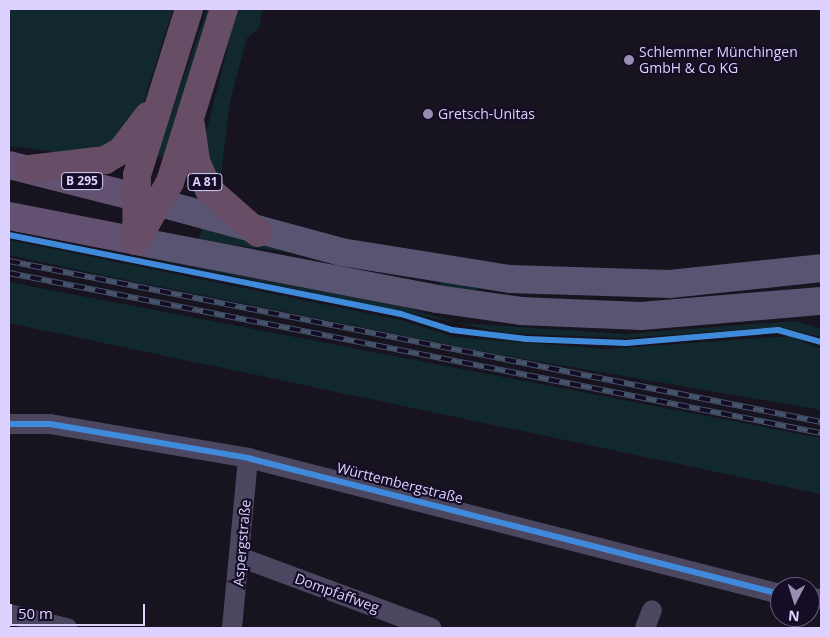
<!DOCTYPE html>
<meta charset="utf-8">
<style>
body{margin:0}
#map{position:relative;width:830px;height:637px;overflow:hidden;background:#17131f;font-family:"Open Sans",sans-serif}
div>[style]{position:absolute}
.green>*{inset:0;background:#11292e}
.street>*{height:20px;margin:-10px;padding:0 10px;transform-origin:10px;border-radius:10px;background:#4c4760}
.secondary>*{height:28px;margin:-14px;padding:0 14px;transform-origin:14px;border-radius:14px;background:#5a5473}
.primary>*{height:28px;margin:-14px;padding:0 14px;transform-origin:14px;border-radius:14px;background:#625171}
.highway>*{height:28px;margin:-14px;padding:0 14px;transform-origin:14px;border-radius:14px;background:#674e66}
.rail>*{height:5.5px;margin-top:-2.75px;transform-origin:0;background:repeating-linear-gradient(90deg,#150d25 0 11px,#45546b 0 22px);box-sizing:border-box;border-block:1px solid #45546b}
.cycleway>*{height:6px;margin:-3px;padding:0 3px;transform-origin:3px;border-radius:3px;background:#408adc}
.dots>*{width:14px;height:14px;translate:-50% -50%;box-sizing:border-box;border:2px solid #150d25;border-radius:50%}
span{translate:-50% -50%;white-space:nowrap;text-align:center;line-height:1.15;-webkit-text-stroke:4.5px #150d25;paint-order:stroke}
.shield-label span{padding:1px 4px;background:#150d25;border:1px solid;border-radius:4px;-webkit-text-stroke-width:0}
.shield-label{font-size:12px;color:#ddd1ff;font-weight:700}
.poi-label{font-size:14px;color:#ddd1ff}
.left{translate:0 -50%;text-align:left}
.street-label{font-size:14px;color:#ddd1ff}
.frame{position:absolute;inset:0;border:10px solid #ddd1ff;pointer-events:none}
.north{position:absolute;left:770px;top:577px;width:50px;height:50px;box-sizing:border-box;background:#150d25;border:1px solid #655b7c;border-radius:50%;rotate:185deg;font-size:14px;font-weight:700;line-height:20px;text-align:center;color:#ddd1ff}
.north::after{content:'';display:block;margin:auto;width:18px;height:22px;background:#988eb1;clip-path:polygon(50% 0,100% 100%,50% 72%,0 100%)}
.scale{position:absolute;left:10px;top:604px;width:135px;height:22px;box-sizing:border-box;border:2px solid #ddd1ff;border-top:0;padding-left:6px;font-size:15px;line-height:18px;white-space:nowrap;color:#ddd1ff;-webkit-text-stroke:4px #150d25;paint-order:stroke}
</style>
<div id="map">
<div class="green">
<i style="clip-path:polygon(9px 9px,173px 9px,140px 114px,111px 145px,62px 153px,9px 146px)"></i>
<i style="clip-path:polygon(207px 9px,212px 9px,165px 158px,156px 156px)"></i>
<i style="clip-path:polygon(237px 9px,263px 9px,259px 28px,247px 38px,230px 101px,220px 182px,202px 149px)"></i>
<i style="clip-path:polygon(203px 226px,315px 256px,198px 240px)"></i>
<i style="clip-path:polygon(53px 238px,387px 302px,458px 323px,625px 334px,795px 321px,820px 328px,821px 337px,779px 327px,627px 338px,504px 333px)"></i>
<i style="clip-path:polygon(9px 240px,401px 320px,454px 337px,606px 349px,790px 336px,821px 349px,821px 410px,491px 353px,121px 279px,9px 255px)"></i>
<i style="clip-path:polygon(438px 278px,481px 282px,473px 295px,441px 286px)"></i>
<i style="clip-path:polygon(9px 282px,821px 438px,821px 494px,9px 323px)"></i>
</div>
<div class="street">
<i style="left:9px;top:424px;width:41px"></i>
<i style="left:50px;top:424px;width:201px;rotate:9.7deg"></i>
<i style="left:248px;top:458px;width:549px;rotate:14.34deg"></i>
<i style="left:242px;top:558px;width:202px;rotate:20.3deg"></i>
<i style="left:810px;top:598px;width:11px;rotate:5deg"></i>
<i style="left:9px;top:614px;width:60px;rotate:13.6deg"></i>
<i style="left:232px;top:628px;width:171px;rotate:-84.6deg"></i>
<i style="left:645px;top:628px;width:19px;rotate:-69deg"></i>
</div>
<div class="secondary">
<i style="left:160px;top:203px;width:188px;rotate:15.1deg"></i>
<i style="left:341px;top:252px;width:171px;rotate:9.1deg"></i>
<i style="left:510px;top:279px;width:160px;rotate:1.8deg"></i>
<i style="left:670px;top:284px;width:152px;rotate:-6deg"></i>
<i style="left:136px;top:241px;width:307px;rotate:10.9deg"></i>
<i style="left:437px;top:299px;width:85px;rotate:8.1deg"></i>
<i style="left:521px;top:311px;width:120px;rotate:2.4deg"></i>
<i style="left:641px;top:316px;width:181px;rotate:-4.8deg"></i>
</div>
<div class="primary">
<i style="left:9px;top:165px;width:155px;rotate:14.2deg"></i>
<i style="left:9px;top:216px;width:129px;rotate:11.1deg"></i>
</div>
<div class="highway">
<i style="left:191px;top:125px;width:37px;rotate:82deg"></i>
<i style="left:196px;top:162px;width:31px;rotate:65deg"></i>
<i style="left:209px;top:190px;width:65px;rotate:41.3deg"></i>
<i style="left:30px;top:169px;width:76px;rotate:-6.8deg"></i>
<i style="left:105px;top:160px;width:20px;rotate:-30deg"></i>
<i style="left:122px;top:150px;width:43px;rotate:-52.6deg"></i>
<i style="left:136px;top:241px;width:68px;rotate:-60deg"></i>
<i style="left:170px;top:182px;width:181px;rotate:-72.7deg"></i>
<i style="left:136px;top:241px;width:66px;rotate:-89.1deg"></i>
<i style="left:137px;top:175px;width:174px;rotate:-72.6deg"></i>
</div>
<div class="rail">
<i style="left:9px;top:261px;width:828px;rotate:11.21deg"></i>
<i style="left:9px;top:273px;width:828px;rotate:11.15deg"></i>
</div>
<div class="cycleway">
<i style="left:9px;top:235px;width:400px;rotate:11.4deg"></i>
<i style="left:401px;top:314px;width:53px;rotate:17.4deg"></i>
<i style="left:452px;top:330px;width:75px;rotate:6.9deg"></i>
<i style="left:526px;top:339px;width:100px;rotate:2.3deg"></i>
<i style="left:626px;top:343px;width:153px;rotate:-4.9deg"></i>
<i style="left:778px;top:330px;width:45px;rotate:15.6deg"></i>
<i style="left:9px;top:424px;width:41px"></i>
<i style="left:50px;top:424px;width:201px;rotate:9.7deg"></i>
<i style="left:248px;top:458px;width:549px;rotate:14.34deg"></i>
</div>
<div class="dots">
<i style="left:629px;top:60px;background:#988eb1"></i>
<i style="left:428px;top:114px;background:#988eb1"></i>
</div>
<div class="shield-label">
<span style="left:82px;top:181px">B 295</span>
<span style="left:205px;top:182px">A 81</span>
</div>
<div class="poi-label">
<span class="left" style="left:639px;top:60px">Schlemmer Münchingen<br>GmbH &amp; Co KG</span>
<span class="left" style="left:438px;top:114px">Gretsch-Unitas</span>
</div>
<div class="street-label">
<span style="left:400px;top:483px;rotate:14deg">Württembergstraße</span>
<span style="left:242px;top:543px;rotate:-85deg">Aspergstraße</span>
<span style="left:337px;top:593px;rotate:20deg">Dompfaffweg</span>
</div>
<div class="frame"></div>
<div class="north">N</div>
<div class="scale">50 m</div>
</div>
